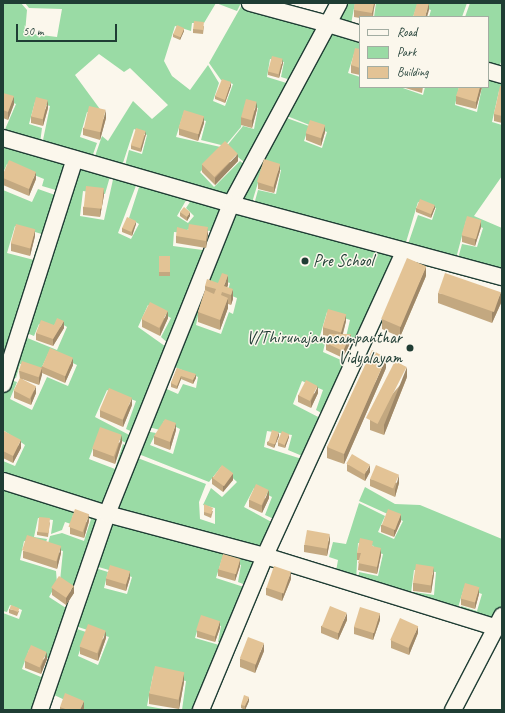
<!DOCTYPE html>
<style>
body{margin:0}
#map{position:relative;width:505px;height:713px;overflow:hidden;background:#fbf7ec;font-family:Caveat,sans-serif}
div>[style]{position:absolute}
.green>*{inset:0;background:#9adba5}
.roads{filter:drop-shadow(1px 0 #1f3d34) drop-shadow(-1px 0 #1f3d34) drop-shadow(0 1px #1f3d34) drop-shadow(0 -1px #1f3d34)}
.street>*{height:16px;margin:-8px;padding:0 8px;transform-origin:8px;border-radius:8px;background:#fbf7ec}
.wall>*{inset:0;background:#c3a880;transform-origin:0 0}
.shaded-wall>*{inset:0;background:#9f8868}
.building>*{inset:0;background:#e3c395;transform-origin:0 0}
.dots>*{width:11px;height:11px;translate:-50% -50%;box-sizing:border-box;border:2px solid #fbf7ec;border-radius:50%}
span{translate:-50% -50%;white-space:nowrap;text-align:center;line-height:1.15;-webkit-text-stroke:3px #fbf7ec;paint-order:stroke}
.poi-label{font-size:17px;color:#1f3d34}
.left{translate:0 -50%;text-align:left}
.right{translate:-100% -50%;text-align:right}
.frame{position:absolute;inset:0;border:4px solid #1f3d34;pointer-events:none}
.legend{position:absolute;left:359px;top:16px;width:130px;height:72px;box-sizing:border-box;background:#fbf7ec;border:1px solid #a3ada2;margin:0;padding:5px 7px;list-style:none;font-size:12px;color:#1f3d34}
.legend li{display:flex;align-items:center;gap:8px;height:20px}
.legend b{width:20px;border:1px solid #a3ada2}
.scale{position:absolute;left:16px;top:24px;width:101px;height:18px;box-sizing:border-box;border:2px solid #1f3d34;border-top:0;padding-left:5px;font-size:12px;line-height:14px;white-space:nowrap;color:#1f3d34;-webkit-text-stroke:3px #fbf7ec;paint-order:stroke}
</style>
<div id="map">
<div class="green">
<i style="clip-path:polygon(3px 3px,21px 3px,27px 10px,25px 33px,57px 37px,62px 9px,29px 8px,25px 3px,241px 3px,237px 11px,216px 3px,204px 23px,192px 23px,191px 31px,175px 26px,164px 61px,172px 76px,190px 90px,208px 65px,219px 83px,213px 101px,225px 106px,233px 84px,221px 80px,209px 63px,243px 3px,324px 27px,294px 81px,281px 77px,284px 62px,270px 59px,267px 77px,293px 85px,250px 167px,226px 147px,243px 126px,254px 129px,258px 108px,245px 105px,241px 127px,225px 146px,201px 140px,206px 121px,183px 115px,176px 137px,225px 148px,200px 172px,214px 187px,240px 161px,249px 168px,230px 202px,124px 170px,129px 150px,142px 154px,147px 135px,134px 129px,121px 169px,93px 162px,102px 136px,108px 141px,133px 101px,152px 119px,168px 105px,130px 68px,124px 72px,99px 54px,75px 75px,105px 116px,87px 112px,80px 137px,97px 143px,91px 160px,42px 145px,50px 106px,35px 102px,29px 124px,42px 128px,40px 143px,3px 134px,16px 104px,3px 99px)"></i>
<i style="clip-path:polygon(341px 3px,355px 3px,350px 29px,331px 23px)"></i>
<i style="clip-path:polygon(376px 3px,467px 3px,462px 17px,429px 17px,431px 10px,417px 6px,413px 17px,374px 17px)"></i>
<i style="clip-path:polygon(470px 3px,502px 3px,502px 59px,498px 71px,488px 69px,488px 17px,465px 17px)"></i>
<i style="clip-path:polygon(329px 26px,360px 36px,360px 55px,354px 54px,348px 73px,360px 77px,360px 87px,400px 87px,423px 95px,425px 87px,459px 87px,455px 105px,477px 112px,482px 87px,488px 87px,488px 73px,502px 78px,502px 92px,499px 91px,492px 122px,502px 125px,502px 176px,474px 216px,502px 228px,502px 275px,457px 262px,462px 244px,477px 247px,483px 228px,466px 221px,455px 262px,406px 250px,418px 215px,432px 220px,436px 208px,418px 202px,404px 249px,253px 208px,258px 190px,276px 194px,281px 170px,263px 166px,251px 206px,234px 203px,281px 116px,309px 126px,304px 141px,322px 148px,327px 132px,282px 114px)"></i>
<i style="clip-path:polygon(3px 143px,67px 162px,59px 191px,42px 186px,44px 179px,7px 164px,3px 173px)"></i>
<i style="clip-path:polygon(77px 162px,111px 173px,105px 194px,83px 191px,80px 216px,104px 220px,114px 175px,137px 183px,118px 233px,131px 239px,139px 224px,129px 218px,140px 184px,188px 197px,177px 216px,188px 223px,194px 216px,186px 208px,194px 196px,227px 207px,208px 248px,211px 231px,188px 229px,186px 233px,174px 232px,173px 246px,210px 251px,170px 345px,161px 337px,171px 318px,148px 305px,138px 327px,169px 349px,137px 434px,126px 429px,136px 401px,107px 390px,95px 417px,135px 438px,130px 445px,100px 430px,89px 459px,115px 469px,123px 444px,130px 448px,105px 509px,3px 478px,3px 461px,15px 466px,25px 445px,3px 430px,3px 395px,7px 379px,17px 382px,10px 399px,32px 410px,47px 377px,68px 386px,77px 365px,49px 352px,41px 369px,20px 364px,16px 378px,9px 375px,20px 335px,57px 350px,67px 327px,57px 321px,52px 329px,39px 324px,34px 336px,22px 331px)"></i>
<i style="clip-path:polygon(38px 189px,58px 196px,45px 235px,15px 226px,7px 253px,38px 261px,3px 373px,3px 190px,32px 202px)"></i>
<i style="clip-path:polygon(234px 208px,400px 254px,351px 360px,346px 358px,355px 341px,346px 337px,350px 320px,327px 312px,320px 336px,326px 339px,323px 352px,350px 364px,325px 415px,316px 410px,323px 390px,302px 381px,293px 404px,324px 420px,307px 458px,288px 450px,292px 435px,267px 431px,264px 447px,305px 460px,276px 520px,265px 515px,272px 497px,254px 488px,244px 507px,277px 525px,263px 554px,112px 511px,135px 457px,206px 484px,199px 502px,200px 519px,215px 524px,215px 508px,203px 505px,211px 488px,222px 497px,237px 482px,221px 467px,209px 482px,136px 453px,145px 431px,156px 433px,150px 445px,173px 454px,180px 429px,164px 421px,160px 430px,145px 426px,160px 386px,178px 394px,183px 384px,196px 388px,198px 377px,175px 367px,167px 386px,162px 382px,204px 288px,196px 325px,221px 334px,229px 312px,233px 314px,237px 298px,227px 294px,230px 283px,220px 280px,216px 289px,202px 285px)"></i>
<i style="clip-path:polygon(3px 484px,105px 516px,78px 593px,60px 581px,63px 551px,47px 547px,50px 536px,62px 533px,84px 541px,91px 519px,73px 515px,71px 524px,65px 522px,62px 530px,51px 534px,53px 520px,38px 518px,34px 537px,47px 539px,45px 546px,24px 541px,20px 560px,56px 571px,57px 583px,49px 597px,66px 608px,76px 593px,55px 661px,29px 650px,22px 669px,41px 677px,49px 661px,38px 710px,3px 710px,3px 613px,19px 619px,22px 610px,10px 605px,7px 612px,3px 611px)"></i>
<i style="clip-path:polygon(365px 487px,395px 504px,420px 505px,502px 539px,502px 613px,494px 626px,459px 615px,461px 606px,477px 611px,482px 594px,464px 588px,456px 614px,412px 601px,414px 592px,434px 595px,436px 572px,414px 570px,410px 601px,358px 584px,359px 572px,378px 576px,383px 554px,374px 552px,374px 546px,358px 543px,356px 582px,335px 577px,338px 560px,329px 557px,333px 542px,346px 544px,359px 503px,385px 516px,378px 532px,394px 539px,403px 521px,359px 501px)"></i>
<i style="clip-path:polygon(108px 516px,262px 557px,251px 587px,238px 582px,241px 565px,222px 559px,216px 578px,250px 589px,226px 645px,218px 642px,221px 626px,200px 621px,195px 638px,226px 647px,198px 710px,182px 710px,186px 681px,153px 675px,147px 706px,169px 710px,86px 710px,50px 693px,71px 627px,86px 632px,78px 656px,98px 665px,109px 637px,72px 625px,92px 567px,108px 572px,104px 588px,127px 594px,132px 577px,92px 565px)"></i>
</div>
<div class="roads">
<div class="street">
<i style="left:339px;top:3px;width:24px;rotate:118deg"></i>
<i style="left:328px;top:24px;width:34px;rotate:17deg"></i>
<i style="left:488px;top:71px;width:15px;rotate:16deg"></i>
<i style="left:3px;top:138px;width:237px;rotate:16.1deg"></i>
<i style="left:231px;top:204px;width:204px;rotate:-61.7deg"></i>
<i style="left:328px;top:24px;width:81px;rotate:-164.9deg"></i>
<i style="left:404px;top:252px;width:334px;rotate:114.6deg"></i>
<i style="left:265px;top:556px;width:241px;rotate:17.2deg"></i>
<i style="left:3px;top:384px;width:236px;rotate:-72.3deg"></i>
<i style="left:3px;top:481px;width:109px;rotate:17.6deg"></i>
<i style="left:107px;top:514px;width:163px;rotate:14.9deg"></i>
<i style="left:265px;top:556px;width:167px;rotate:112.6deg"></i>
<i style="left:40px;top:710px;width:207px;rotate:-71.1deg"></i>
<i style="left:107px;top:514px;width:334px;rotate:-68.2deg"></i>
<i style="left:231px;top:204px;width:281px;rotate:15.1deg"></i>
<i style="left:453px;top:710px;width:106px;rotate:-62.5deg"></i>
</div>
</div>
<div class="wall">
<i style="clip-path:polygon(355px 3px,375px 3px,373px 17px,360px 17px,360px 18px,354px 17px,354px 10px)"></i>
<i style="clip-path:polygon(204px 26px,203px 34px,193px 33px,193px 29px)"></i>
<i style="clip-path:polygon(184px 31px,180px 40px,173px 37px,173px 34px)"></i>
<i style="clip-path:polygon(360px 49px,360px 75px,351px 73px,351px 65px)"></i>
<i style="clip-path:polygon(283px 63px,279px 78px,268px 75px,268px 71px)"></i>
<i style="clip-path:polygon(231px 86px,225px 103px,215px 99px,215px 96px)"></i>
<i style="clip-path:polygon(502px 86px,502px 123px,494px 121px,494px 114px)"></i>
<i style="clip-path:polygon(402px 87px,423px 87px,422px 93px)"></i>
<i style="clip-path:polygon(482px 87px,476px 109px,456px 104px,456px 96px)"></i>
<i style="clip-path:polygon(3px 93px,14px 104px,8px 120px,3px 118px)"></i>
<i style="clip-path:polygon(48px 108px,43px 126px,31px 123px,31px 116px)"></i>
<i style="clip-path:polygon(257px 109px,252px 128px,241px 125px,241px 117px)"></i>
<i style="clip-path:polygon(106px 118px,100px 140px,83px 135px,83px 128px)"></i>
<i style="clip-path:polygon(204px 123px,198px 141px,179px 135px,179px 128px)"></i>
<i style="clip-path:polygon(325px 132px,321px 146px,306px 140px,306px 133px)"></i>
<i style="clip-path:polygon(146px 134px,141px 152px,131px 149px,131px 145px)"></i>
<i style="clip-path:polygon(238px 161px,215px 185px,202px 172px,202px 165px)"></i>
<i style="clip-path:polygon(280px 171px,274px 193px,258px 189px,258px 182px)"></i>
<i style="clip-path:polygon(3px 174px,36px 179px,29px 196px,3px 185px)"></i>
<i style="clip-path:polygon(104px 195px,100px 217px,83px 215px,83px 207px)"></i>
<i style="clip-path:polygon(416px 208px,435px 208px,431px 218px,416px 212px)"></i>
<i style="clip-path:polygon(180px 212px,190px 216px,187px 221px,180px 216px)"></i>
<i style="clip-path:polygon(136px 224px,132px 236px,122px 232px,122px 228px)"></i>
<i style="clip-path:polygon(481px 227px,475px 246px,462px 242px,462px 235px)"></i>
<i style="clip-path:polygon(208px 234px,206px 248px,176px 243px,176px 236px)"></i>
<i style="clip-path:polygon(35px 236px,30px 256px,11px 251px,11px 243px)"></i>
<i style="left:159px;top:256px;width:11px;height:20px"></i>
<i style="clip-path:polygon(426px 276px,400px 337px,382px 329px,382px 319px)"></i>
<i style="clip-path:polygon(218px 283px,228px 285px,227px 287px,233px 299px,231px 305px,228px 304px,228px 308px,220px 330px,198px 322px,198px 312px,205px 291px,205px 286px)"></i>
<i style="clip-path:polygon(438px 293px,501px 303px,492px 323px,438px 303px)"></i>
<i style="clip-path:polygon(168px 318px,160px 336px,142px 327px,142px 319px)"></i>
<i style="clip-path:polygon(346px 321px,343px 334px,351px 341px,343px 358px,326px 350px,326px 343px,328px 336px,323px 335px,323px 327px)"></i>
<i style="clip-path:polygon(54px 325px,64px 328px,53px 346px,36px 340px,36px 333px)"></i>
<i style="clip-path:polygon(73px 365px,65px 383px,42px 373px,39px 385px,22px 379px,36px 393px,31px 405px,14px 398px,14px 391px,20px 379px,19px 371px,42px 367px,42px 366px)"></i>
<i style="clip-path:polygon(177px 368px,196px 378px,193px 384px,181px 379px,177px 389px,171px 387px,171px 383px)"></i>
<i style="clip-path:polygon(386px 368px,344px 464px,327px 458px,327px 447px)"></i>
<i style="clip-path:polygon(407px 377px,384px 435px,370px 430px,370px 420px)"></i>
<i style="clip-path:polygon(318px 393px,311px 408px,298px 402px,298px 395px)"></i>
<i style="clip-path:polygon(132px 405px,123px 427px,100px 417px,100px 410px)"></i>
<i style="clip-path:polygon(176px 430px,170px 450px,154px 444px,154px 436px)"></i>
<i style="clip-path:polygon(3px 434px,21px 448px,13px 463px,3px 458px)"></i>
<i style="clip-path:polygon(279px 436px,274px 448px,267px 445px,267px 442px)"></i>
<i style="clip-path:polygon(289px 437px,285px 448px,278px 446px,278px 442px)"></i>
<i style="clip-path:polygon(122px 442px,115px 464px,93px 456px,93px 449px)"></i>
<i style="clip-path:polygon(347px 464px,370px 472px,365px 481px,347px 471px)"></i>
<i style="clip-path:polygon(212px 477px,233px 480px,223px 492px,212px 484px)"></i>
<i style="clip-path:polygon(370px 479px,399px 483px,395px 497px,370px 486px)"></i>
<i style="clip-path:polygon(269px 498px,262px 513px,249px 507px,249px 500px)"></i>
<i style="clip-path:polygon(213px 511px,211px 518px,204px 515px,204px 512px)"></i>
<i style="clip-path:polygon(89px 521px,84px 538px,70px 534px,70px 527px)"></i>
<i style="clip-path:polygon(401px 521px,394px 537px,381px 532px,381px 525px)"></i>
<i style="clip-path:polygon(50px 522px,48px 537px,37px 535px,37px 532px)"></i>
<i style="clip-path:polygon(330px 541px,327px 556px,304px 552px,304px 545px)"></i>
<i style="clip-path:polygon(373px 546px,381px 555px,377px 574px,358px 570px,359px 560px,357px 560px,357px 553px)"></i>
<i style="clip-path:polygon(23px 551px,61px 553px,57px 569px,23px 558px)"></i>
<i style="clip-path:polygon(240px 566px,235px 581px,218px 576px,218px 569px)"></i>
<i style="clip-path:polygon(434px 574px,431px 593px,413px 591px,413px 583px)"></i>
<i style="clip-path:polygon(106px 578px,130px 578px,126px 591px,106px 585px)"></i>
<i style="clip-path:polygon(291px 579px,282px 601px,266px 595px,266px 588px)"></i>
<i style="clip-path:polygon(52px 588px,74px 593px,66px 605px,52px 595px)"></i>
<i style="clip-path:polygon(479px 594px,475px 609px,461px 605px,461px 598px)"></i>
<i style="clip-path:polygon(9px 609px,19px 611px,17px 616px,9px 613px)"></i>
<i style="clip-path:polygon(347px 620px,338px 640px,321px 633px,321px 626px)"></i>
<i style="clip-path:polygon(380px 620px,373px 640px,354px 634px,354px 627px)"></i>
<i style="clip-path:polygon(220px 628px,215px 642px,197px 637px,197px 630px)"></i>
<i style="clip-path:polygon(418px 633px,409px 655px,391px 648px,391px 640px)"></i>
<i style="clip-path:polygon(106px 638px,98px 661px,80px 654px,80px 647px)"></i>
<i style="clip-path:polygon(264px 651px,255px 673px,240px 667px,240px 659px)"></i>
<i style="clip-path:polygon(47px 659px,41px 674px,25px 668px,25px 661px)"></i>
<i style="clip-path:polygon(184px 682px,179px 709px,149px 704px,149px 693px)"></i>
<i style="clip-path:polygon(249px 701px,245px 710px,241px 708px,241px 705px)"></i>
<i style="clip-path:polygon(60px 707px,84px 708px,83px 710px,60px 710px)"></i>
</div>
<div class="shaded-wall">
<i style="clip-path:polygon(374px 3px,375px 3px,372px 17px,372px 13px)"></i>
<i style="clip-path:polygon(429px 3px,429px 10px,427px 17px,425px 17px)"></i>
<i style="clip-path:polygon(184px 28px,184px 31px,180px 40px,180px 37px)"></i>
<i style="clip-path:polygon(283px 59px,283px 63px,279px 78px,279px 74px)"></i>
<i style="clip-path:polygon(231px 82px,231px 86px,225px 103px,225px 100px)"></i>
<i style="clip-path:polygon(480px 87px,482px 87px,476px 109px,476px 102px)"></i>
<i style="clip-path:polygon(14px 96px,14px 104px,8px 120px,8px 112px)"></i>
<i style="clip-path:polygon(48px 100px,48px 108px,43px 126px,43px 119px)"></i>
<i style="clip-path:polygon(257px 102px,257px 109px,252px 128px,252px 120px)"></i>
<i style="clip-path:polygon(106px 110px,106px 118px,100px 140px,100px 132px)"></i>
<i style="clip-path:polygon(204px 116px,204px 123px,198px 141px,198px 134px)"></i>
<i style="clip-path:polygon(325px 125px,325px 132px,321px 146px,321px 139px)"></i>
<i style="clip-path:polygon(146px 131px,146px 134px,141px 152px,141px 148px)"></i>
<i style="clip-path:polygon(238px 154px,238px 161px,215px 185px,215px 178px)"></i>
<i style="clip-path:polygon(280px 164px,280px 171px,274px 193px,274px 186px)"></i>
<i style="clip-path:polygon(36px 172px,36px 179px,29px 196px,29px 189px)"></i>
<i style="clip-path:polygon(104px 188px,104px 195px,100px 217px,100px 210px)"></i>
<i style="clip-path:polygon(435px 205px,435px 208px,431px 218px,431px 214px)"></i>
<i style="clip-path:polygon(190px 212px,190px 216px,187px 221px,187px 217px)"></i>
<i style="clip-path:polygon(481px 220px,481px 227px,475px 246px,475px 239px)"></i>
<i style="clip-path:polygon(136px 221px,136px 224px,132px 236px,132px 232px)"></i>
<i style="clip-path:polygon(208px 227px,208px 234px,206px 248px,206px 241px)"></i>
<i style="clip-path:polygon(35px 229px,35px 236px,30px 256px,30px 249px)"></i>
<i style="clip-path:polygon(426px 266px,426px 276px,400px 337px,400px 327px)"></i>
<i style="clip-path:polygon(228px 275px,228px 285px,225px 293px,224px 286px)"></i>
<i style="clip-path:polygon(233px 289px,233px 299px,231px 305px,231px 295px)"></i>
<i style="clip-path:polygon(501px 292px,501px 303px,492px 323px,492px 313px)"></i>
<i style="clip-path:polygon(228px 298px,228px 308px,220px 330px,220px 320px)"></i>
<i style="clip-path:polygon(168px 311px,168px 318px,160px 336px,160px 328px)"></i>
<i style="clip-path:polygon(346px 314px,346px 321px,341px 340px,341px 333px)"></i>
<i style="clip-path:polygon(64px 321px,64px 328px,53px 346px,53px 339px)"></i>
<i style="clip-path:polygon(351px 334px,351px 341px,343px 358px,343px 351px)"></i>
<i style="clip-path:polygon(73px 358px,73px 365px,65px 383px,65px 376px)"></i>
<i style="clip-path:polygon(386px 358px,386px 368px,344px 464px,344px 454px)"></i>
<i style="clip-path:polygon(407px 367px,407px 377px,384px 435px,384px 425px)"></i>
<i style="clip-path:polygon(42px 368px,42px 375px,39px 385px,39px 378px)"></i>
<i style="clip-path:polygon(196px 374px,196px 378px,193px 384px,193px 380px)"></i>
<i style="clip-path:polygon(181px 376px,181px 379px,177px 389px,177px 386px)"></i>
<i style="clip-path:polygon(36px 386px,36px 393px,31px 405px,31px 398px)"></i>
<i style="clip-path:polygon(318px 386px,318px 393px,311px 408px,311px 401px)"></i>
<i style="clip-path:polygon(132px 398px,132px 405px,123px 427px,123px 420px)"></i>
<i style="clip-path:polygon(176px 423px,176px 430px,170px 450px,170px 442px)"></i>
<i style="clip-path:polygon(279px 432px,279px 436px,274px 448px,274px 445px)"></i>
<i style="clip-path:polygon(289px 434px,289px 437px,285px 448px,285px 444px)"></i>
<i style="clip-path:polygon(122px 435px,122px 442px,115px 464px,115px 457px)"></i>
<i style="clip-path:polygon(21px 440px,21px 448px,13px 463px,13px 456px)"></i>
<i style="clip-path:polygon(370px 465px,370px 472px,365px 481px,365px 474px)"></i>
<i style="clip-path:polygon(233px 473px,233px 480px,223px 492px,223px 485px)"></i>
<i style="clip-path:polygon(399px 475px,399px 483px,395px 497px,395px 490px)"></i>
<i style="clip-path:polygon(269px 490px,269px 498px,262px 513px,262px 506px)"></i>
<i style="clip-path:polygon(89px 514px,89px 521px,84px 538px,84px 531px)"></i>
<i style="clip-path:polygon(401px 514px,401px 521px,394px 537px,394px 530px)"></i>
<i style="clip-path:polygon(330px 534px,330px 541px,327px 556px,327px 549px)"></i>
<i style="clip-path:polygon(61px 546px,61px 553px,57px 569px,57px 562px)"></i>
<i style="clip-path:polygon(381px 548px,381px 555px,377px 574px,377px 567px)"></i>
<i style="clip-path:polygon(240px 559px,240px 566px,235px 581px,235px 574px)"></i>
<i style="clip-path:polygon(434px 567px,434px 574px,431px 593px,431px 586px)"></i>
<i style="clip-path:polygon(130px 571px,130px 578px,126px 591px,126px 584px)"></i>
<i style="clip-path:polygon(291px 572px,291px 579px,282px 601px,282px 594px)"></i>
<i style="clip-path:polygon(74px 586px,74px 593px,66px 605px,66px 598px)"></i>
<i style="clip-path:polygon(479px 587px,479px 594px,475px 609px,475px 602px)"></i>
<i style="clip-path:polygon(347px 613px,347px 620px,338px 640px,338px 633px)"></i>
<i style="clip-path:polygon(380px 613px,380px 620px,373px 640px,373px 633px)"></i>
<i style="clip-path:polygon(220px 621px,220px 628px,215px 642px,215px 635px)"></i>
<i style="clip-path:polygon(418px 626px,418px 633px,409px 655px,409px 648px)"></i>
<i style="clip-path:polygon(106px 631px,106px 638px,98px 661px,98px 654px)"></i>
<i style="clip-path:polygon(264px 643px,264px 651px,255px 673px,255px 666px)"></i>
<i style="clip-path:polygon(47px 652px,47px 659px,41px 674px,41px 667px)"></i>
<i style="clip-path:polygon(184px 672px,184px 682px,179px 709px,179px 699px)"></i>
<i style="clip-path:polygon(249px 697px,249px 701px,245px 710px,245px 706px)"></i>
<i style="clip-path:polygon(84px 701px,84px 708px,83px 710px,80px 710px)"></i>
</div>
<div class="building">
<i style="clip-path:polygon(355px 3px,374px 3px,372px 13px,354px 10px)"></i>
<i style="clip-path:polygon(417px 3px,429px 3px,425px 17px,413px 17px)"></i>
<i style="left:194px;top:21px;width:10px;height:8px;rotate:6deg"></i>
<i style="left:177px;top:25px;width:8px;height:10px;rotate:23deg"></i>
<i style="clip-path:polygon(355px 48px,360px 49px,360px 68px,351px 65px)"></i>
<i style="left:272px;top:56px;width:11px;height:16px;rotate:15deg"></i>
<i style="clip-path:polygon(222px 79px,231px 82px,225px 100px,215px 96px)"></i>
<i style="clip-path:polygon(500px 86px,502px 86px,502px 116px,494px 114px)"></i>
<i style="clip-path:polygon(459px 87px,480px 87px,476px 102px,456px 96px)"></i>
<i style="clip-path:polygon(3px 93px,14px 96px,8px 112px,3px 110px)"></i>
<i style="left:36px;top:97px;width:12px;height:20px;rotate:14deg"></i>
<i style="left:246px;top:99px;width:11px;height:19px;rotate:15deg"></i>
<i style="left:89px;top:106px;width:17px;height:23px;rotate:13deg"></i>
<i style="left:184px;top:110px;width:21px;height:19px;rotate:17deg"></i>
<i style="left:310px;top:120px;width:16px;height:14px;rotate:18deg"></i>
<i style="left:136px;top:128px;width:10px;height:18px;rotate:17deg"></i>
<i style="left:225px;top:141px;width:18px;height:33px;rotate:45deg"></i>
<i style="left:264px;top:159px;width:17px;height:24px;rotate:17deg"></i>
<i style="clip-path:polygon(9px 160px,36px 172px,29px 189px,3px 178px,3px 174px)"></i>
<i style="left:86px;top:186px;width:18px;height:21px;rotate:6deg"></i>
<i style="left:420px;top:199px;width:16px;height:10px;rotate:22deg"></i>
<i style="clip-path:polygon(184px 207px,190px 212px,187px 217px,180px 212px)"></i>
<i style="left:467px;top:216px;width:15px;height:20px;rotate:16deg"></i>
<i style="left:127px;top:217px;width:10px;height:12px;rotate:24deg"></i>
<i style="left:16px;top:224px;width:20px;height:20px;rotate:15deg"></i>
<i style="clip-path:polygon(189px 224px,208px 227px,206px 241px,176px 236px,177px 227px,188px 230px)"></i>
<i style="left:159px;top:256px;width:11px;height:16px"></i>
<i style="left:407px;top:258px;width:21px;height:66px;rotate:23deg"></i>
<i style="clip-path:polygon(222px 273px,228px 275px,224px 286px,233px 289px,231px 295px,222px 292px,221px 295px,228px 298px,220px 320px,198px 312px,205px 290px,214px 294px,216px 289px,205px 286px,207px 279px,218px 283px)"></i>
<i style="left:445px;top:273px;width:59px;height:21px;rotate:19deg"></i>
<i style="left:150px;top:302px;width:20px;height:19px;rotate:27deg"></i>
<i style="left:328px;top:309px;width:19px;height:19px;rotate:16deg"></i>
<i style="clip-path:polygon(57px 318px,64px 321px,53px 339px,36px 333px,41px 320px,54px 325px)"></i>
<i style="clip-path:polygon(329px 334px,351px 334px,343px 351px,326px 343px)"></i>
<i style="left:50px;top:348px;width:25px;height:20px;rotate:23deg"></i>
<i style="clip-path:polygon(372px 350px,386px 358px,344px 454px,327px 447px)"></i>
<i style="left:22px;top:361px;width:21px;height:10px;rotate:19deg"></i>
<i style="left:395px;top:361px;width:13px;height:64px;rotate:27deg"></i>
<i style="clip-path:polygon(177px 368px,196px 374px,193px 380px,181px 376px,177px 386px,171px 383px)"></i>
<i style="left:20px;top:378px;width:18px;height:14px;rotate:27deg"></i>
<i style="left:306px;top:380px;width:13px;height:17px;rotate:27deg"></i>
<i style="left:109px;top:388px;width:25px;height:24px;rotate:23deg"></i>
<i style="clip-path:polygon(165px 419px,176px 423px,170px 442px,154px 436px)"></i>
<i style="left:100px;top:427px;width:23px;height:23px;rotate:20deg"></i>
<i style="left:272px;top:430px;width:7px;height:13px;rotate:16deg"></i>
<i style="clip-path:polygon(4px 431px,21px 440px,13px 456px,3px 451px,3px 434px)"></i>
<i style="left:282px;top:431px;width:8px;height:12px;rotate:23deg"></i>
<i style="left:352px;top:454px;width:21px;height:11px;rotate:31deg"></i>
<i style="left:222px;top:465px;width:14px;height:16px;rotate:36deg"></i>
<i style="left:376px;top:465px;width:25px;height:15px;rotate:23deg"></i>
<i style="left:256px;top:484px;width:14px;height:17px;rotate:25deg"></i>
<i style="clip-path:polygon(204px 504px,213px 508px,211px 514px,204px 512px)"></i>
<i style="left:75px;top:509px;width:15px;height:19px;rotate:20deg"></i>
<i style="left:388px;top:509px;width:14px;height:17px;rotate:21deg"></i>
<i style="left:39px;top:517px;width:11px;height:15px;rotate:5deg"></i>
<i style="left:307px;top:530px;width:23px;height:15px;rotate:10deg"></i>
<i style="left:27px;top:535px;width:36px;height:16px;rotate:18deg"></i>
<i style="clip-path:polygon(360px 538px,373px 541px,372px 546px,381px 548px,377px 567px,358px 563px,361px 553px,357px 553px)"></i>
<i style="left:223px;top:554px;width:18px;height:16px;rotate:16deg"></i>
<i style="left:416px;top:564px;width:18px;height:19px;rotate:9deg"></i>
<i style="left:110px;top:565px;width:21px;height:14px;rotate:17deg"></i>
<i style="left:274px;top:566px;width:18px;height:23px;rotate:19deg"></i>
<i style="left:59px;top:576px;width:18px;height:14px;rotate:34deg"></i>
<i style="left:465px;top:583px;width:15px;height:16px;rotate:16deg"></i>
<i style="left:11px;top:605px;width:9px;height:4px;rotate:21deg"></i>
<i style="left:330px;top:606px;width:18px;height:22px;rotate:22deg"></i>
<i style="left:360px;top:607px;width:21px;height:21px;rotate:17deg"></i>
<i style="left:201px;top:615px;width:20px;height:16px;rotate:18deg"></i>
<i style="left:400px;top:618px;width:20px;height:24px;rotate:24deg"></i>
<i style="left:88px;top:624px;width:19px;height:24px;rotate:21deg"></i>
<i style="left:248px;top:637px;width:17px;height:23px;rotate:21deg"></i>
<i style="left:31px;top:645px;width:17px;height:17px;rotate:24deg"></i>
<i style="left:155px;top:666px;width:30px;height:28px;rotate:12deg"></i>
<i style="clip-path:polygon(65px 693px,84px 701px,80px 710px,68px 710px,60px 707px)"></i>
<i style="clip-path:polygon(244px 695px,249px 697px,245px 706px,241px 705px)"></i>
</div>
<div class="dots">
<i style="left:305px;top:261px;background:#1f3d34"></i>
<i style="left:410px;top:348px;background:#1f3d34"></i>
</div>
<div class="poi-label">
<span class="left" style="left:313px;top:261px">Pre School</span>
<span class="right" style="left:402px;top:348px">V/Thirunajanasampanthar<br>Vidyalayam</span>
</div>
<div class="frame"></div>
<ul class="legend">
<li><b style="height:5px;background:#fbf7ec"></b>Road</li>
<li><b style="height:11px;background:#9adba5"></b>Park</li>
<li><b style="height:11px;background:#e3c395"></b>Building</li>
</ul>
<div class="scale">50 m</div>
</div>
